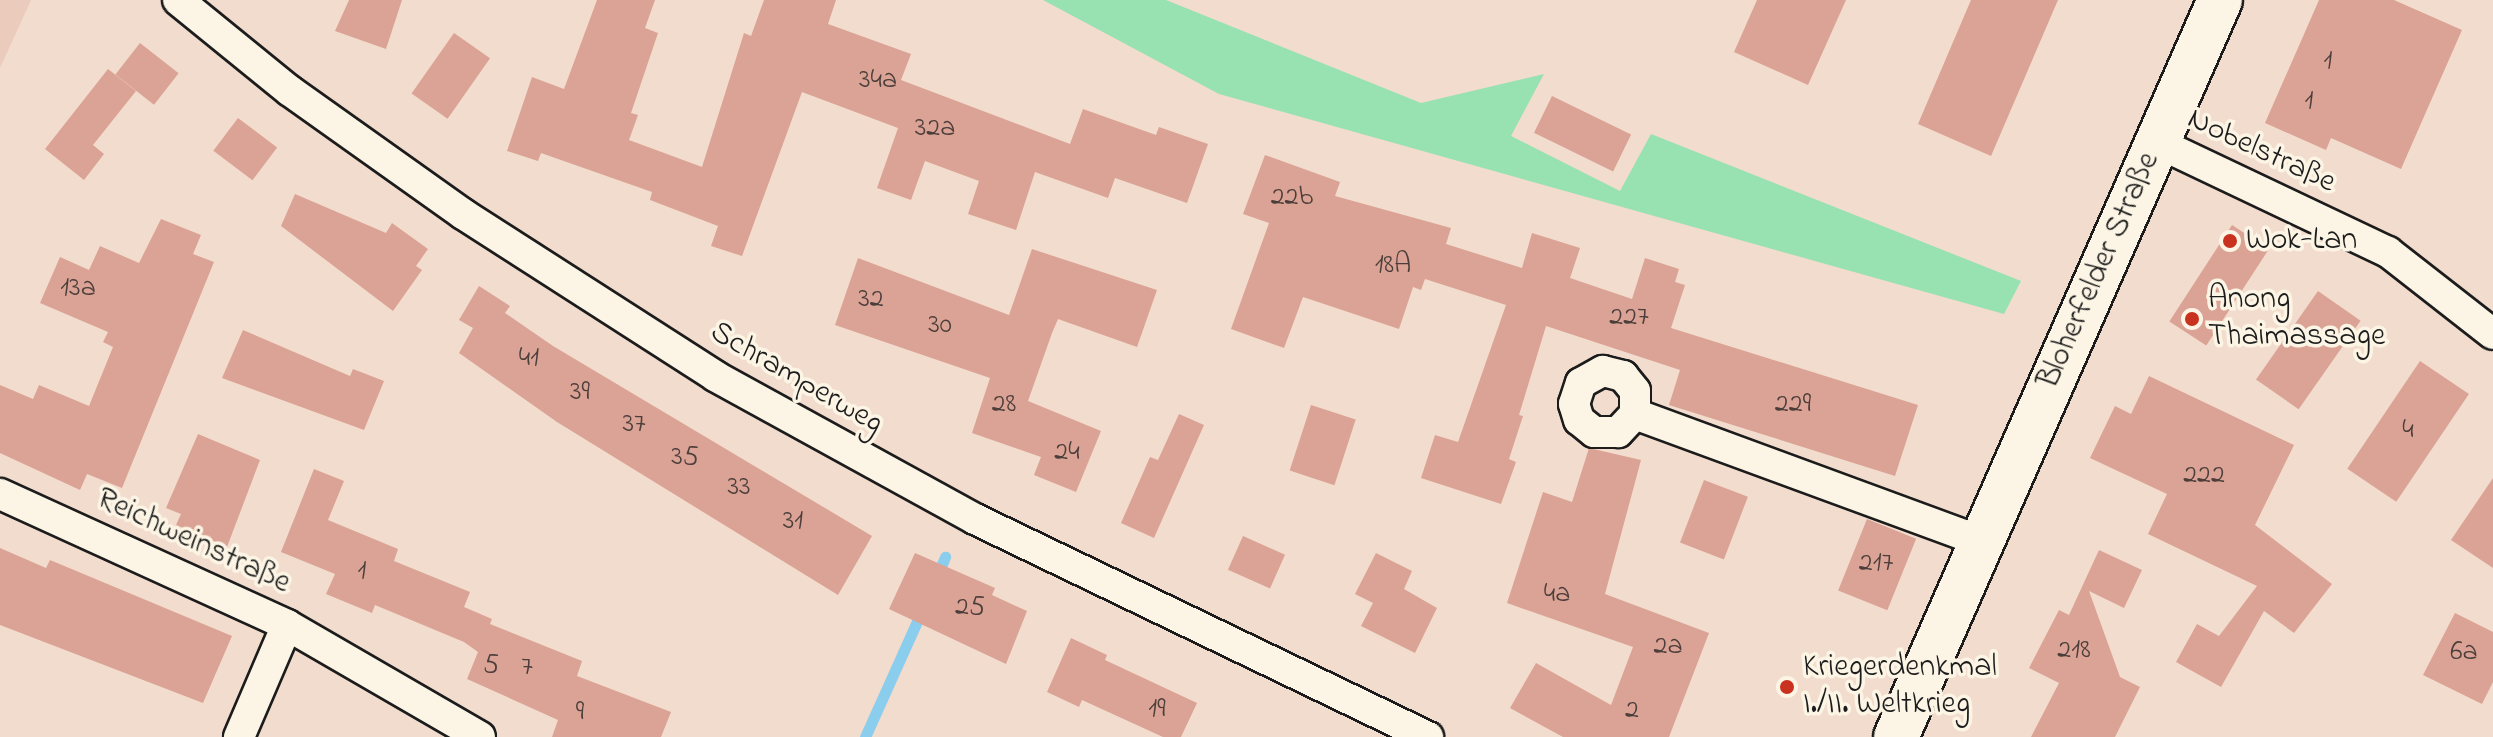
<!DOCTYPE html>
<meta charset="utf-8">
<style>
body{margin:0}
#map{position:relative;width:2493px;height:737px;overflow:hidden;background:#f2dccd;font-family:"Indie Flower",sans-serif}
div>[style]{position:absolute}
.built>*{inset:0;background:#ebcbbc}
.green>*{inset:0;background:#98e1b0}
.stream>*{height:11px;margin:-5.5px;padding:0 5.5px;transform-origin:5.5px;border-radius:5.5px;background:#8bcdec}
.building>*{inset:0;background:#dba395;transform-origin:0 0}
.roads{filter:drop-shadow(2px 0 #1c1c1c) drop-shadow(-2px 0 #1c1c1c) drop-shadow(0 2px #1c1c1c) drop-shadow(0 -2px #1c1c1c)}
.street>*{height:30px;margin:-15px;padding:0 15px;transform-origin:15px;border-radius:15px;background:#fcf5e5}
.secondary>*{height:44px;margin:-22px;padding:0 22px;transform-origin:22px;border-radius:22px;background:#fcf5e5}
.dots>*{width:22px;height:22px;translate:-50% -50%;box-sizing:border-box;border:4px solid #fcf5e5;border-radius:50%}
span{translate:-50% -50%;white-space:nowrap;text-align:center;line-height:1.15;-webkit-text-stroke:7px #fcf5e5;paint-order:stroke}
.number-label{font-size:28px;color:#4c3e3a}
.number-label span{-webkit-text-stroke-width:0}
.street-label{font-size:32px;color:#1c1c1c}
.poi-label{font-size:32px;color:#1c1c1c}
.left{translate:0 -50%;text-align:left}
</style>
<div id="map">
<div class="built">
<i style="clip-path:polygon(0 0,31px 0,0 68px)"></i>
</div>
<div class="green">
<i style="clip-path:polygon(1043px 0,1166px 0,1421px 103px,1544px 74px,1511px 136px,1620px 191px,1651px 134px,2021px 281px,2004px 314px,1219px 94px)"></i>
</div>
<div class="stream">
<i style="left:937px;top:576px;width:21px;rotate:-67deg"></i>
<i style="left:865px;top:737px;width:139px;rotate:-65.8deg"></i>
</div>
<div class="building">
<i style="clip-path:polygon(349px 0,402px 0,386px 49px,335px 31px)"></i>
<i style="clip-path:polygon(597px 0,655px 0,645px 28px,658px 33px,631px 113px,638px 115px,629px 140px,702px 167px,744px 33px,751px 36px,764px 0,836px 0,828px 24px,911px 54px,901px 80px,1070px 144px,1083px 109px,1156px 135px,1159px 127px,1208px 144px,1187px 203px,1115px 178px,1108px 198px,1035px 172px,1016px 230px,968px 214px,979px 181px,925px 161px,911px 200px,877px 188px,898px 128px,802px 92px,742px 256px,711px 246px,718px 226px,650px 200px,652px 192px,541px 153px,538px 161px,507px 151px,532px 77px,564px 89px)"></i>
<i style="clip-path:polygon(1757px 0,1846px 0,1808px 85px,1734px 52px)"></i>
<i style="clip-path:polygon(1971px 0,2058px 0,1991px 156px,1918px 124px)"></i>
<i style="clip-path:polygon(2319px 0,2394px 0,2462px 30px,2401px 169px,2331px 138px,2326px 150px,2265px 123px)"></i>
<i style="left:454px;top:33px;width:44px;height:74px;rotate:35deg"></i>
<i style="left:140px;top:43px;width:49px;height:40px;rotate:38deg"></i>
<i style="clip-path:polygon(108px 69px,136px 91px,93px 145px,104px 154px,84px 180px,45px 149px)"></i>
<i style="left:1552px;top:96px;width:88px;height:41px;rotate:26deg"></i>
<i style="left:238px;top:118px;width:49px;height:41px;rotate:37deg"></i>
<i style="clip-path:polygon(1265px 155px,1340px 182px,1335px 196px,1451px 228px,1446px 244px,1522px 268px,1532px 233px,1580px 248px,1570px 278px,1632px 299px,1645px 258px,1679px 269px,1675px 282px,1685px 285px,1671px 328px,1918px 405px,1895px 476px,1669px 405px,1680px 370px,1546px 326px,1519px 415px,1523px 416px,1509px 459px,1516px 462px,1501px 504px,1421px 478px,1435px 435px,1458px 442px,1506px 305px,1425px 279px,1421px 290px,1413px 287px,1399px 329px,1303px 297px,1284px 348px,1231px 329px,1269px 223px,1243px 214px)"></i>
<i style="clip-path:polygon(295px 194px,386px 233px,392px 223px,428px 249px,416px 266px,422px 270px,393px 311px,281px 226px)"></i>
<i style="clip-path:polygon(161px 219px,201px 235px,193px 254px,214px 262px,122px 488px,87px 474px,80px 490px,0 453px,0 385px,33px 399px,39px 385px,89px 406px,113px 347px,103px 342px,108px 332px,40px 303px,60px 257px,89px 270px,100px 246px,139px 263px)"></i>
<i style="left:2232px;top:225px;width:44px;height:115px;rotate:33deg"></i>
<i style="clip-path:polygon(1032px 249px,1157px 290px,1137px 347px,1058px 319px,1052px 333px,1028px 401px,1101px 431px,1076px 492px,1034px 475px,1041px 457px,972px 433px,990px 378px,835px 325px,858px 258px,1009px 315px)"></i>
<i style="clip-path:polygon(479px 286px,510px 306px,505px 313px,553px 346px,872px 536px,838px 595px,557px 422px,459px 353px,473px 328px,459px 320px)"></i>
<i style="left:2318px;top:291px;width:52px;height:108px;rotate:35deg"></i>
<i style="clip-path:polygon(243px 330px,350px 376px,353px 369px,384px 381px,364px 430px,222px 378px)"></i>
<i style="left:2420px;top:361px;width:59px;height:130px;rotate:34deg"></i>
<i style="clip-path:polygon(2149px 376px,2294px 445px,2255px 525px,2332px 584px,2294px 633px,2264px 611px,2221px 687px,2176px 662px,2197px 624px,2219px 636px,2257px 586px,2148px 534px,2167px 494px,2090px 458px,2115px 406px,2131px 414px)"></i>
<i style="left:1311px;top:405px;width:47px;height:69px;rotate:18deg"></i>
<i style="clip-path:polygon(1179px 414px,1204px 425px,1154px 538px,1121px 523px,1150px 457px,1158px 460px)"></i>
<i style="clip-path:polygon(198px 434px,260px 460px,227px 547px,176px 525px,181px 514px,166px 508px)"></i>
<i style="clip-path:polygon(1589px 448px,1641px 460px,1605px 594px,1709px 633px,1669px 737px,1563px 737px,1510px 708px,1536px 663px,1611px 705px,1633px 647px,1507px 603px,1543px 492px,1572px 502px)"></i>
<i style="clip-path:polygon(314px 469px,344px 481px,328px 520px,398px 549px,394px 561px,470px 592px,464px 607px,492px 619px,490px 624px,582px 661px,577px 676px,671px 712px,661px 737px,552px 737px,558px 720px,467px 679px,478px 652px,464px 642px,375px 605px,372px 613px,326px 594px,335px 574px,281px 552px)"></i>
<i style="clip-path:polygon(2493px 478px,2493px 568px,2451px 540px)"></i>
<i style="left:1704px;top:480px;width:47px;height:67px;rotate:21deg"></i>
<i style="left:1867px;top:519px;width:53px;height:77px;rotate:22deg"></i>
<i style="left:1243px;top:536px;width:46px;height:37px;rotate:24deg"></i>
<i style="clip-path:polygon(0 548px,46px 568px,50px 560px,232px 636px,203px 703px,0 625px)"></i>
<i style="clip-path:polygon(2099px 550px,2142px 570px,2124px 608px,2089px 591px,2120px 677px,2140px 687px,2115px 737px,2031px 737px,2059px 683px,2029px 668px,2059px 610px,2069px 615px)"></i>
<i style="clip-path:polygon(915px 553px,995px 588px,992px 595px,1027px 611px,1006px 664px,889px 609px)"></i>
<i style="clip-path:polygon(1376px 553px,1412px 571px,1404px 589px,1437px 608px,1415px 653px,1361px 626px,1373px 603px,1355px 594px)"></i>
<i style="clip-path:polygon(2455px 613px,2493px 632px,2493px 682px,2482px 704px,2423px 675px)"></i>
<i style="clip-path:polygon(1071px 638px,1107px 655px,1105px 660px,1197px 703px,1181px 737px,1163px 737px,1082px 700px,1079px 707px,1047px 692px)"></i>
</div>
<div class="roads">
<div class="street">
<i style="left:178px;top:0;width:144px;rotate:39.1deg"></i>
<i style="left:290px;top:91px;width:212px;rotate:35.4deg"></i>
<i style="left:463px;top:214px;width:300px;rotate:32.7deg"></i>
<i style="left:715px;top:376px;width:297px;rotate:28.8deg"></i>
<i style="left:975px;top:519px;width:503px;rotate:25.7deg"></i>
<i style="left:2156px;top:142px;width:257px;rotate:25.4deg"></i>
<i style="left:2388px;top:252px;width:133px;rotate:38deg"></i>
<i style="left:1635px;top:414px;width:25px;rotate:133deg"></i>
<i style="left:1618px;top:432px;width:24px;rotate:180deg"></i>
<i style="left:1594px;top:432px;width:19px;rotate:-141deg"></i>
<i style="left:1579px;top:420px;width:17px;rotate:-107deg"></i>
<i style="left:1574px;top:404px;width:22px;rotate:-72deg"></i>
<i style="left:1581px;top:383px;width:25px;rotate:-29deg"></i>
<i style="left:1603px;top:371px;width:21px;rotate:14deg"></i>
<i style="left:1623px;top:376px;width:19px;rotate:51deg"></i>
<i style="left:1635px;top:391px;width:23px;rotate:90deg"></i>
<i style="left:1635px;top:414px;width:371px;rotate:20.2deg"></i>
<i style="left:0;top:494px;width:315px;rotate:24.5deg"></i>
<i style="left:287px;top:625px;width:122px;rotate:113.2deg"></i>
<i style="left:287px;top:625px;width:223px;rotate:30.1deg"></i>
</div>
<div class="secondary">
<i style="left:1896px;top:737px;width:805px;rotate:-66.27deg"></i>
</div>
</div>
<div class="dots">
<i style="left:2230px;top:241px;background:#c8321e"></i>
<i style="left:2192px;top:319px;background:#c8321e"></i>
<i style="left:1787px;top:687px;background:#c8321e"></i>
</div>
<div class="number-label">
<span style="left:2328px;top:62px">1</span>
<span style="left:878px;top:81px">34a</span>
<span style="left:2309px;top:102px">1</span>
<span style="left:935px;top:129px">32a</span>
<span style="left:1292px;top:198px">22b</span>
<span style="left:1393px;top:266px">18A</span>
<span style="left:78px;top:289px">13a</span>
<span style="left:871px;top:300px">32</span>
<span style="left:1629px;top:318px">227</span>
<span style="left:940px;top:326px">30</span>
<span style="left:529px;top:359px">41</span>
<span style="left:580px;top:393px">39</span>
<span style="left:1004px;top:405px">28</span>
<span style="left:1793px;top:405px">229</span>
<span style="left:634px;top:425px">37</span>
<span style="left:2408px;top:431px">4</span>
<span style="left:1067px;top:453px">24</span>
<span style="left:685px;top:458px">35</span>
<span style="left:2204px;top:476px">222</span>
<span style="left:739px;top:488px">33</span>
<span style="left:793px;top:522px">31</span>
<span style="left:1876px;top:564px">217</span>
<span style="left:362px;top:572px">1</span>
<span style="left:1557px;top:595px">4a</span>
<span style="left:970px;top:608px">25</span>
<span style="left:1668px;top:647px">2a</span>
<span style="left:2074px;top:651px">218</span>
<span style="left:2464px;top:653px">6a</span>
<span style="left:491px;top:666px">5</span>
<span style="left:527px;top:668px">7</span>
<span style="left:1157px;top:710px">19</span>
<span style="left:1632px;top:711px">2</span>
<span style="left:580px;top:713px">9</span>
</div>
<div class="street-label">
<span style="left:2261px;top:152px;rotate:25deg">Nobelstraße</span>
<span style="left:2100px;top:271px;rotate:-66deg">Bloherfelder Straße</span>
<span style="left:796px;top:379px;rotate:30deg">Schramperweg</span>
<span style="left:193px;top:542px;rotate:25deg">Reichweinstraße</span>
</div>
<div class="poi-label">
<span class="left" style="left:2246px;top:241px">Wok-Lan</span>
<span class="left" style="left:2208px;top:319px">Anong<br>Thaimassage</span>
<span class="left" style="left:1803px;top:687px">Kriegerdenkmal<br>I./II. Weltkrieg</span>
</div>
</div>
